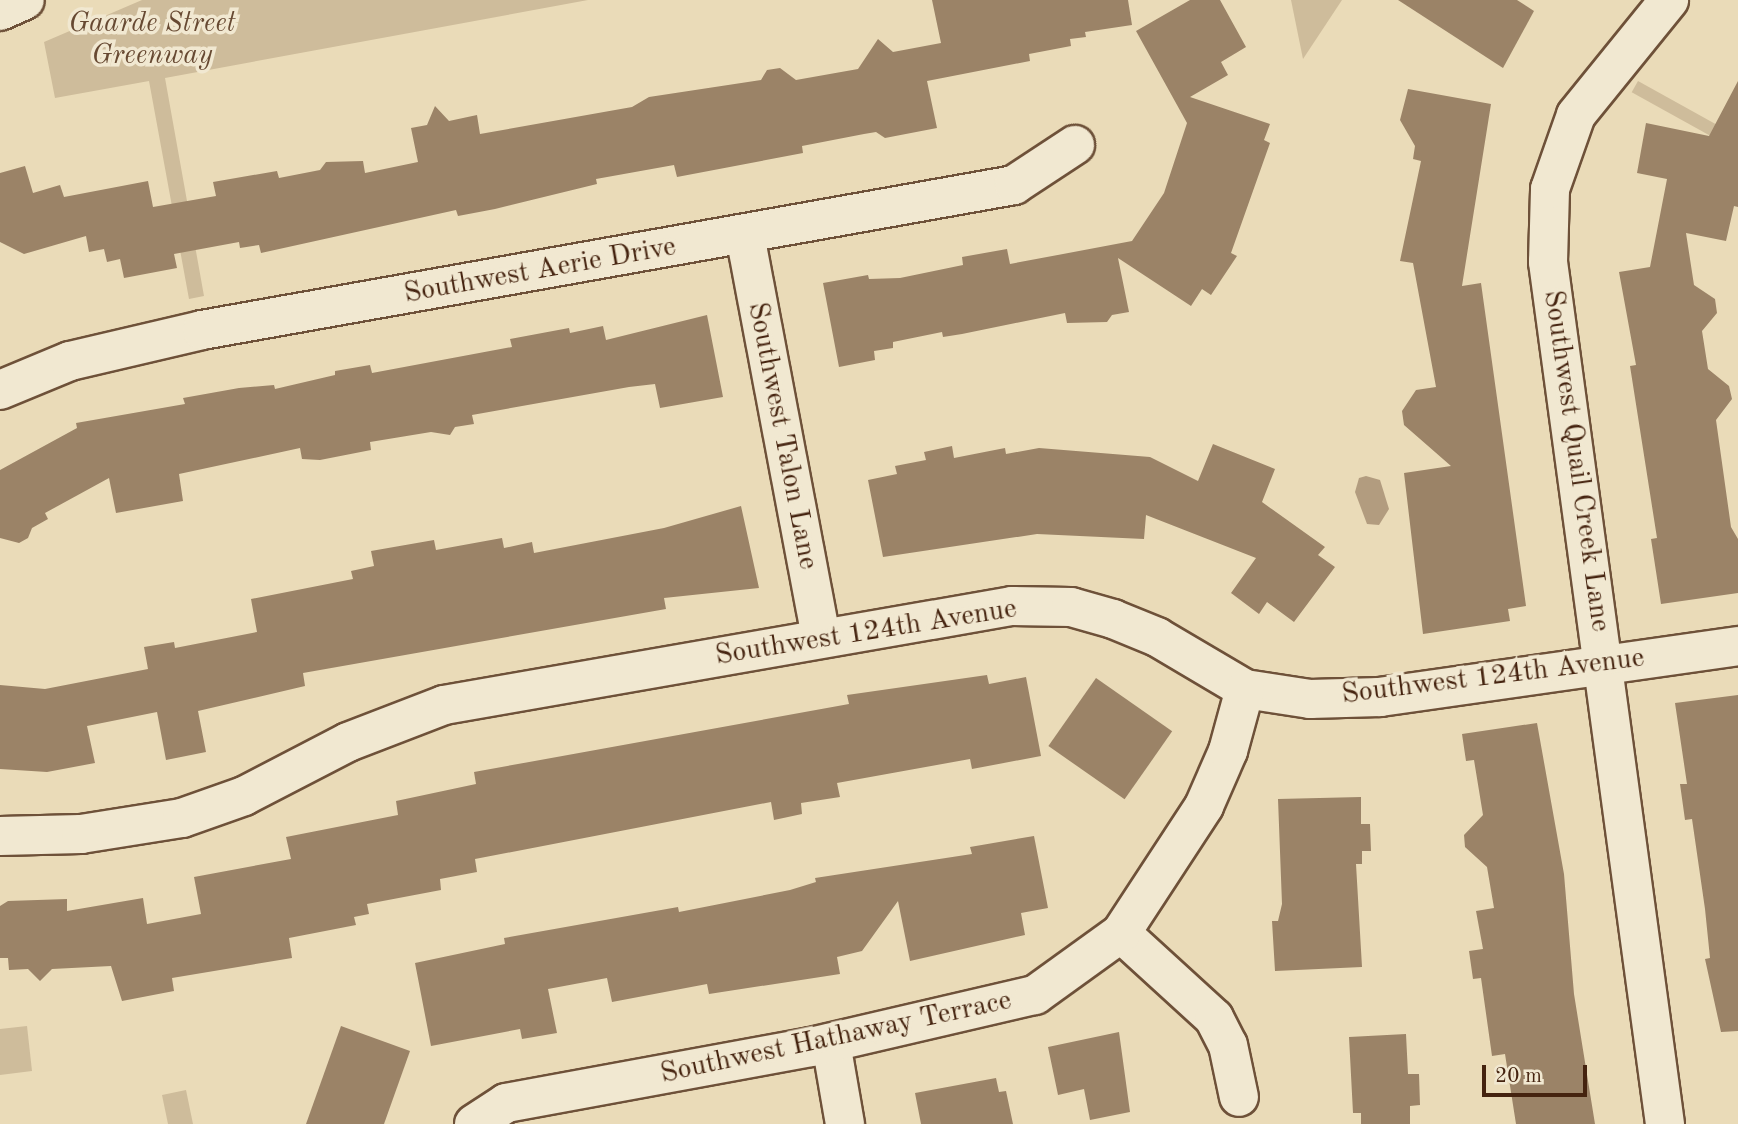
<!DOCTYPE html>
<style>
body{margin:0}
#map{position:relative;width:1738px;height:1124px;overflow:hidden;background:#eadbb8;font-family:"Old Standard TT",serif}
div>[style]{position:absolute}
.green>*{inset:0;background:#cebc9b;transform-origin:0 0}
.water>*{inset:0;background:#b29c7f}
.building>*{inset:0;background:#9b8367;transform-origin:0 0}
.roads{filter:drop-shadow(2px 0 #6e5139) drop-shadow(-2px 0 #6e5139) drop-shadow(0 2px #6e5139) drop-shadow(0 -2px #6e5139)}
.street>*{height:38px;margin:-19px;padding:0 19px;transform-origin:19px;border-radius:19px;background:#f1e8d1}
.secondary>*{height:38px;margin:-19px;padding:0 19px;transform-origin:19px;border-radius:19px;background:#f1e8d1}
span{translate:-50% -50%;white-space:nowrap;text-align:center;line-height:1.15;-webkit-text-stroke:7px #f1e8d1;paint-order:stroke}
.park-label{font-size:28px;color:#674932;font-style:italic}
.street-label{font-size:28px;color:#45230f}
.scale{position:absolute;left:1482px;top:1065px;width:105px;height:32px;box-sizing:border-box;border:4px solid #45230f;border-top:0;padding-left:9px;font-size:21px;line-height:24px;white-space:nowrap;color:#45230f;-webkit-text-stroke:5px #f1e8d1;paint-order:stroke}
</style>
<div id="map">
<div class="green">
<i style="clip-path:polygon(142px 0,588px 0,165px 78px,204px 296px,189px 299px,149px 81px,55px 98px,44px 42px)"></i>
<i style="clip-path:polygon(1291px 0,1342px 0,1303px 59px)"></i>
<i style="left:1638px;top:81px;width:115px;height:13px;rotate:29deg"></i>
<i style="clip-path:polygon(27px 1026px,32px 1071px,0 1075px,0 1029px)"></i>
<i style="clip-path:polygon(186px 1090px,193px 1124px,168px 1124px,162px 1095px)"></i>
</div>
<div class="water">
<i style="clip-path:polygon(1366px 476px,1380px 480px,1389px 509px,1379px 525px,1367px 524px,1355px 492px,1359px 478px)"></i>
</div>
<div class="building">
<i style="clip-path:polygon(932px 0,1128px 0,1132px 25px,1085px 32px,1086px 37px,1070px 39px,1071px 46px,1029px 54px,1030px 61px,927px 81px,937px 128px,885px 138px,876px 132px,864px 134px,802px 146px,803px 153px,677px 177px,674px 165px,596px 179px,597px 184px,495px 209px,458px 216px,456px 210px,261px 253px,259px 245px,240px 248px,239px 242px,174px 254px,177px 268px,124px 278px,120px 259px,107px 262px,104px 249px,89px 252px,86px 236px,24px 254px,0 242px,0 173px,25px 166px,33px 193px,60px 185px,64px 197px,148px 181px,153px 207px,216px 196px,213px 182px,277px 171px,279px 178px,320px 170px,326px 162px,363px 161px,365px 173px,418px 162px,411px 128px,427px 125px,435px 106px,449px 121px,477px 115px,480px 134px,632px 107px,649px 97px,761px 80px,767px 70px,780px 68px,796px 80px,858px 69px,878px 39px,893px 52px,941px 43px)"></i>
<i style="clip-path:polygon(1190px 0,1220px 0,1246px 47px,1221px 62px,1228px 75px,1190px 97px,1270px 124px,1264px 140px,1270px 143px,1231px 253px,1237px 256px,1211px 295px,1202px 289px,1191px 306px,1118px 258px,1129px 312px,1112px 315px,1107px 322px,1067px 323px,1065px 313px,962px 334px,943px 337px,942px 332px,893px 342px,893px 348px,874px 351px,875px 360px,839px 367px,823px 283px,868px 275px,869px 279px,900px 278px,963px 265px,962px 257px,1007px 249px,1010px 264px,1132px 241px,1164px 193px,1187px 123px,1136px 31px)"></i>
<i style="clip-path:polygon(1398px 0,1517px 0,1534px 11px,1503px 68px)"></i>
<i style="clip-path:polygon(1738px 81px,1738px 207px,1734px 206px,1726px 241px,1686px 233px,1694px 285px,1715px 299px,1717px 313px,1702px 331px,1708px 369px,1729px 386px,1732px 399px,1716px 420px,1731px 527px,1738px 539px,1738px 593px,1661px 604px,1651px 539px,1657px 538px,1630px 366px,1636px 365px,1619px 272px,1650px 267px,1667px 179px,1637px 173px,1646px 123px,1709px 136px)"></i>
<i style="clip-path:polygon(1408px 89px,1491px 104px,1462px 286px,1481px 283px,1526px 606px,1508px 609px,1510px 621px,1423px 634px,1404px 473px,1451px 466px,1404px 425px,1402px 411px,1416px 390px,1436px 387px,1413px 263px,1400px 261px,1421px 161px,1413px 159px,1415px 146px,1400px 120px)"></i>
<i style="clip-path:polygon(707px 315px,723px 397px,660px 408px,655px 384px,629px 387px,472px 415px,474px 424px,455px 427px,450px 435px,431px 432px,370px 442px,371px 450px,320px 460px,302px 459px,300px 448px,179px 474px,183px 501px,116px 513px,109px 478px,45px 513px,48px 519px,32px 528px,28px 538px,19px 543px,0 538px,0 470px,77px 428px,76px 423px,185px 404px,183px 398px,239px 388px,274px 385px,275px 389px,335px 375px,335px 371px,370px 365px,372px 373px,512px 347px,510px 339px,569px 328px,570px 333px,603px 326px,606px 340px)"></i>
<i style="clip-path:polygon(1213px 444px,1275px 469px,1262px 502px,1325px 547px,1318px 555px,1335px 567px,1294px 622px,1267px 602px,1259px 614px,1231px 593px,1256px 558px,1146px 515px,1144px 539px,1037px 534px,883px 557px,868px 480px,897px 474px,895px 466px,926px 460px,924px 452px,952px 446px,954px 458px,1005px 448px,1006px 454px,1039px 448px,1150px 457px,1198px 481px)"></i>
<i style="clip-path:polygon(741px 506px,759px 588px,664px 598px,666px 609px,303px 673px,305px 686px,198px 711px,206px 752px,166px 760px,157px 712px,87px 726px,95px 763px,47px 772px,0 769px,0 685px,45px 689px,148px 669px,144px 647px,174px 642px,175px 648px,257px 632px,251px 599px,353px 579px,351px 571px,374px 566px,371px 551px,434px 540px,436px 550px,502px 538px,504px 548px,532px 542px,534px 553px,664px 528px)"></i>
<i style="clip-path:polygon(987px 675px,989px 684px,1026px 677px,1041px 756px,972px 769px,970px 759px,837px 783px,840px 797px,801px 803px,802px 814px,774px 820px,771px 802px,475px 859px,477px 872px,440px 879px,441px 890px,367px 904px,369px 914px,354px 917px,356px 925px,289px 938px,292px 958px,172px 978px,174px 991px,122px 1001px,111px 966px,52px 969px,40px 981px,28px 969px,9px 970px,8px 958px,0 958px,0 906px,8px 901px,67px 899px,67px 911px,143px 898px,147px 924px,201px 914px,194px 877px,291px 859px,286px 837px,398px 815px,396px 801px,476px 784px,474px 772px,849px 704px,847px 695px)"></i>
<i style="left:1096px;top:678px;width:93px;height:83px;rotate:35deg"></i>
<i style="clip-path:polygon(1738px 695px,1738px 1031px,1721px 1032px,1705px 959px,1710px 958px,1705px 909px,1692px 819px,1685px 820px,1680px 784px,1687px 784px,1675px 703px)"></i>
<i style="clip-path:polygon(1537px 723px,1564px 874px,1574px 994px,1595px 1124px,1516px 1124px,1505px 1054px,1492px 1056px,1481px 978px,1473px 979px,1469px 951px,1483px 949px,1476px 911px,1494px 908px,1487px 867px,1465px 847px,1464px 835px,1483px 815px,1474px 760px,1466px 761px,1462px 734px)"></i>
<i style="clip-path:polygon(1361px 797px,1361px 824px,1370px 824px,1371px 851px,1362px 851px,1362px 864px,1356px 864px,1362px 967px,1275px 971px,1272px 921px,1278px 921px,1282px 904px,1278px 799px)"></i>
<i style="clip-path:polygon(1034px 836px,1048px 908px,1021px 913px,1025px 935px,910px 961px,898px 901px,862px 951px,837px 957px,840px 974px,709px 994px,707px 984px,612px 1002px,607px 978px,548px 989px,557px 1033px,522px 1039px,520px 1029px,431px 1046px,415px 963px,505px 944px,504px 938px,678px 907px,679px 912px,790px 890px,816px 882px,815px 878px,972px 854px,970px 847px)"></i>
<i style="clip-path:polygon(341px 1026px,410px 1051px,384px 1124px,306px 1124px)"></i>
<i style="clip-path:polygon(1119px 1032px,1130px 1112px,1090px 1120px,1084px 1089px,1058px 1095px,1048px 1047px)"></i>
<i style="clip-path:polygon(1406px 1034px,1408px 1074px,1419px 1074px,1420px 1105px,1410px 1106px,1410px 1124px,1361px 1124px,1361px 1113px,1353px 1113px,1349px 1037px)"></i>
<i style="clip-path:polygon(996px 1078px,999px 1092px,1006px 1091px,1013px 1124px,921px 1124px,915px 1093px)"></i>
</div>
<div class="roads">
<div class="street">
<i style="left:745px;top:235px;width:409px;rotate:79.3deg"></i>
<i style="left:0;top:390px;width:76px;rotate:-22.5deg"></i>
<i style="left:70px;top:361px;width:136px;rotate:-13.2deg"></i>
<i style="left:202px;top:330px;width:825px;rotate:-10.12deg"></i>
<i style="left:1014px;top:185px;width:73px;rotate:-33.3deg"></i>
<i style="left:0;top:836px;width:81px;rotate:-1.4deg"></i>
<i style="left:81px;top:834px;width:102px;rotate:-9deg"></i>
<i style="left:182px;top:818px;width:66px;rotate:-19.5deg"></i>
<i style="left:244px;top:796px;width:117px;rotate:-27.4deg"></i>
<i style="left:348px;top:742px;width:103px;rotate:-21.1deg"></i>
<i style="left:444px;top:705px;width:577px;rotate:-9.89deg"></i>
<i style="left:1012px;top:606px;width:59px;rotate:1deg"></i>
<i style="left:1071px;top:607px;width:44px;rotate:15.9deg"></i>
<i style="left:1113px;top:619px;width:48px;rotate:22.2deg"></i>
<i style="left:1157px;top:637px;width:102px;rotate:30.6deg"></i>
<i style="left:1245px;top:689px;width:66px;rotate:8.7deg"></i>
<i style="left:1310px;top:699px;width:70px;rotate:-1.6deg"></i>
<i style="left:1380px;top:697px;width:362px;rotate:-8.1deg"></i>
<i style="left:1121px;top:933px;width:126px;rotate:42.4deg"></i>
<i style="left:1214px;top:1018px;width:30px;rotate:63deg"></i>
<i style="left:1228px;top:1045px;width:53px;rotate:78.1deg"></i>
<i style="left:831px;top:1043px;width:82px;rotate:80.2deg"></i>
<i style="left:474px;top:1124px;width:38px;rotate:-33deg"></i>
<i style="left:506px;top:1103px;width:310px;rotate:-10.4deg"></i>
<i style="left:811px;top:1047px;width:230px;rotate:-13.1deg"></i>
<i style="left:1035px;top:995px;width:106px;rotate:-35.8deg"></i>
<i style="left:1121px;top:933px;width:152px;rotate:-56.8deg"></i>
<i style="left:1204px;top:806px;width:60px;rotate:-66.4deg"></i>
<i style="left:1228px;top:751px;width:64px;rotate:-74.7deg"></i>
<i style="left:1665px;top:1124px;width:870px;rotate:-97.73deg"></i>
<i style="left:1548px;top:262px;width:73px;rotate:-88.4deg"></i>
<i style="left:1550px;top:189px;width:78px;rotate:-70.6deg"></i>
<i style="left:1576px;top:115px;width:148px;rotate:-51deg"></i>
</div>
<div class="secondary">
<i style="left:0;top:11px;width:27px;rotate:-24deg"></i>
</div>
</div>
<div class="park-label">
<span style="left:152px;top:40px">Gaarde Street<br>Greenway</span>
</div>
<div class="street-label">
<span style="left:540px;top:271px;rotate:-10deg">Southwest Aerie Drive</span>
<span style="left:782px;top:436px;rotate:79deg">Southwest Talon Lane</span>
<span style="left:1576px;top:461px;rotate:82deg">Southwest Quail Creek Lane</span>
<span style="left:866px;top:633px;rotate:-9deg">Southwest 124th Avenue</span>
<span style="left:1493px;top:677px;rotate:-7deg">Southwest 124th Avenue</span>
<span style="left:836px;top:1038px;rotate:-12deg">Southwest Hathaway Terrace</span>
</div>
<div class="scale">20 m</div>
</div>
